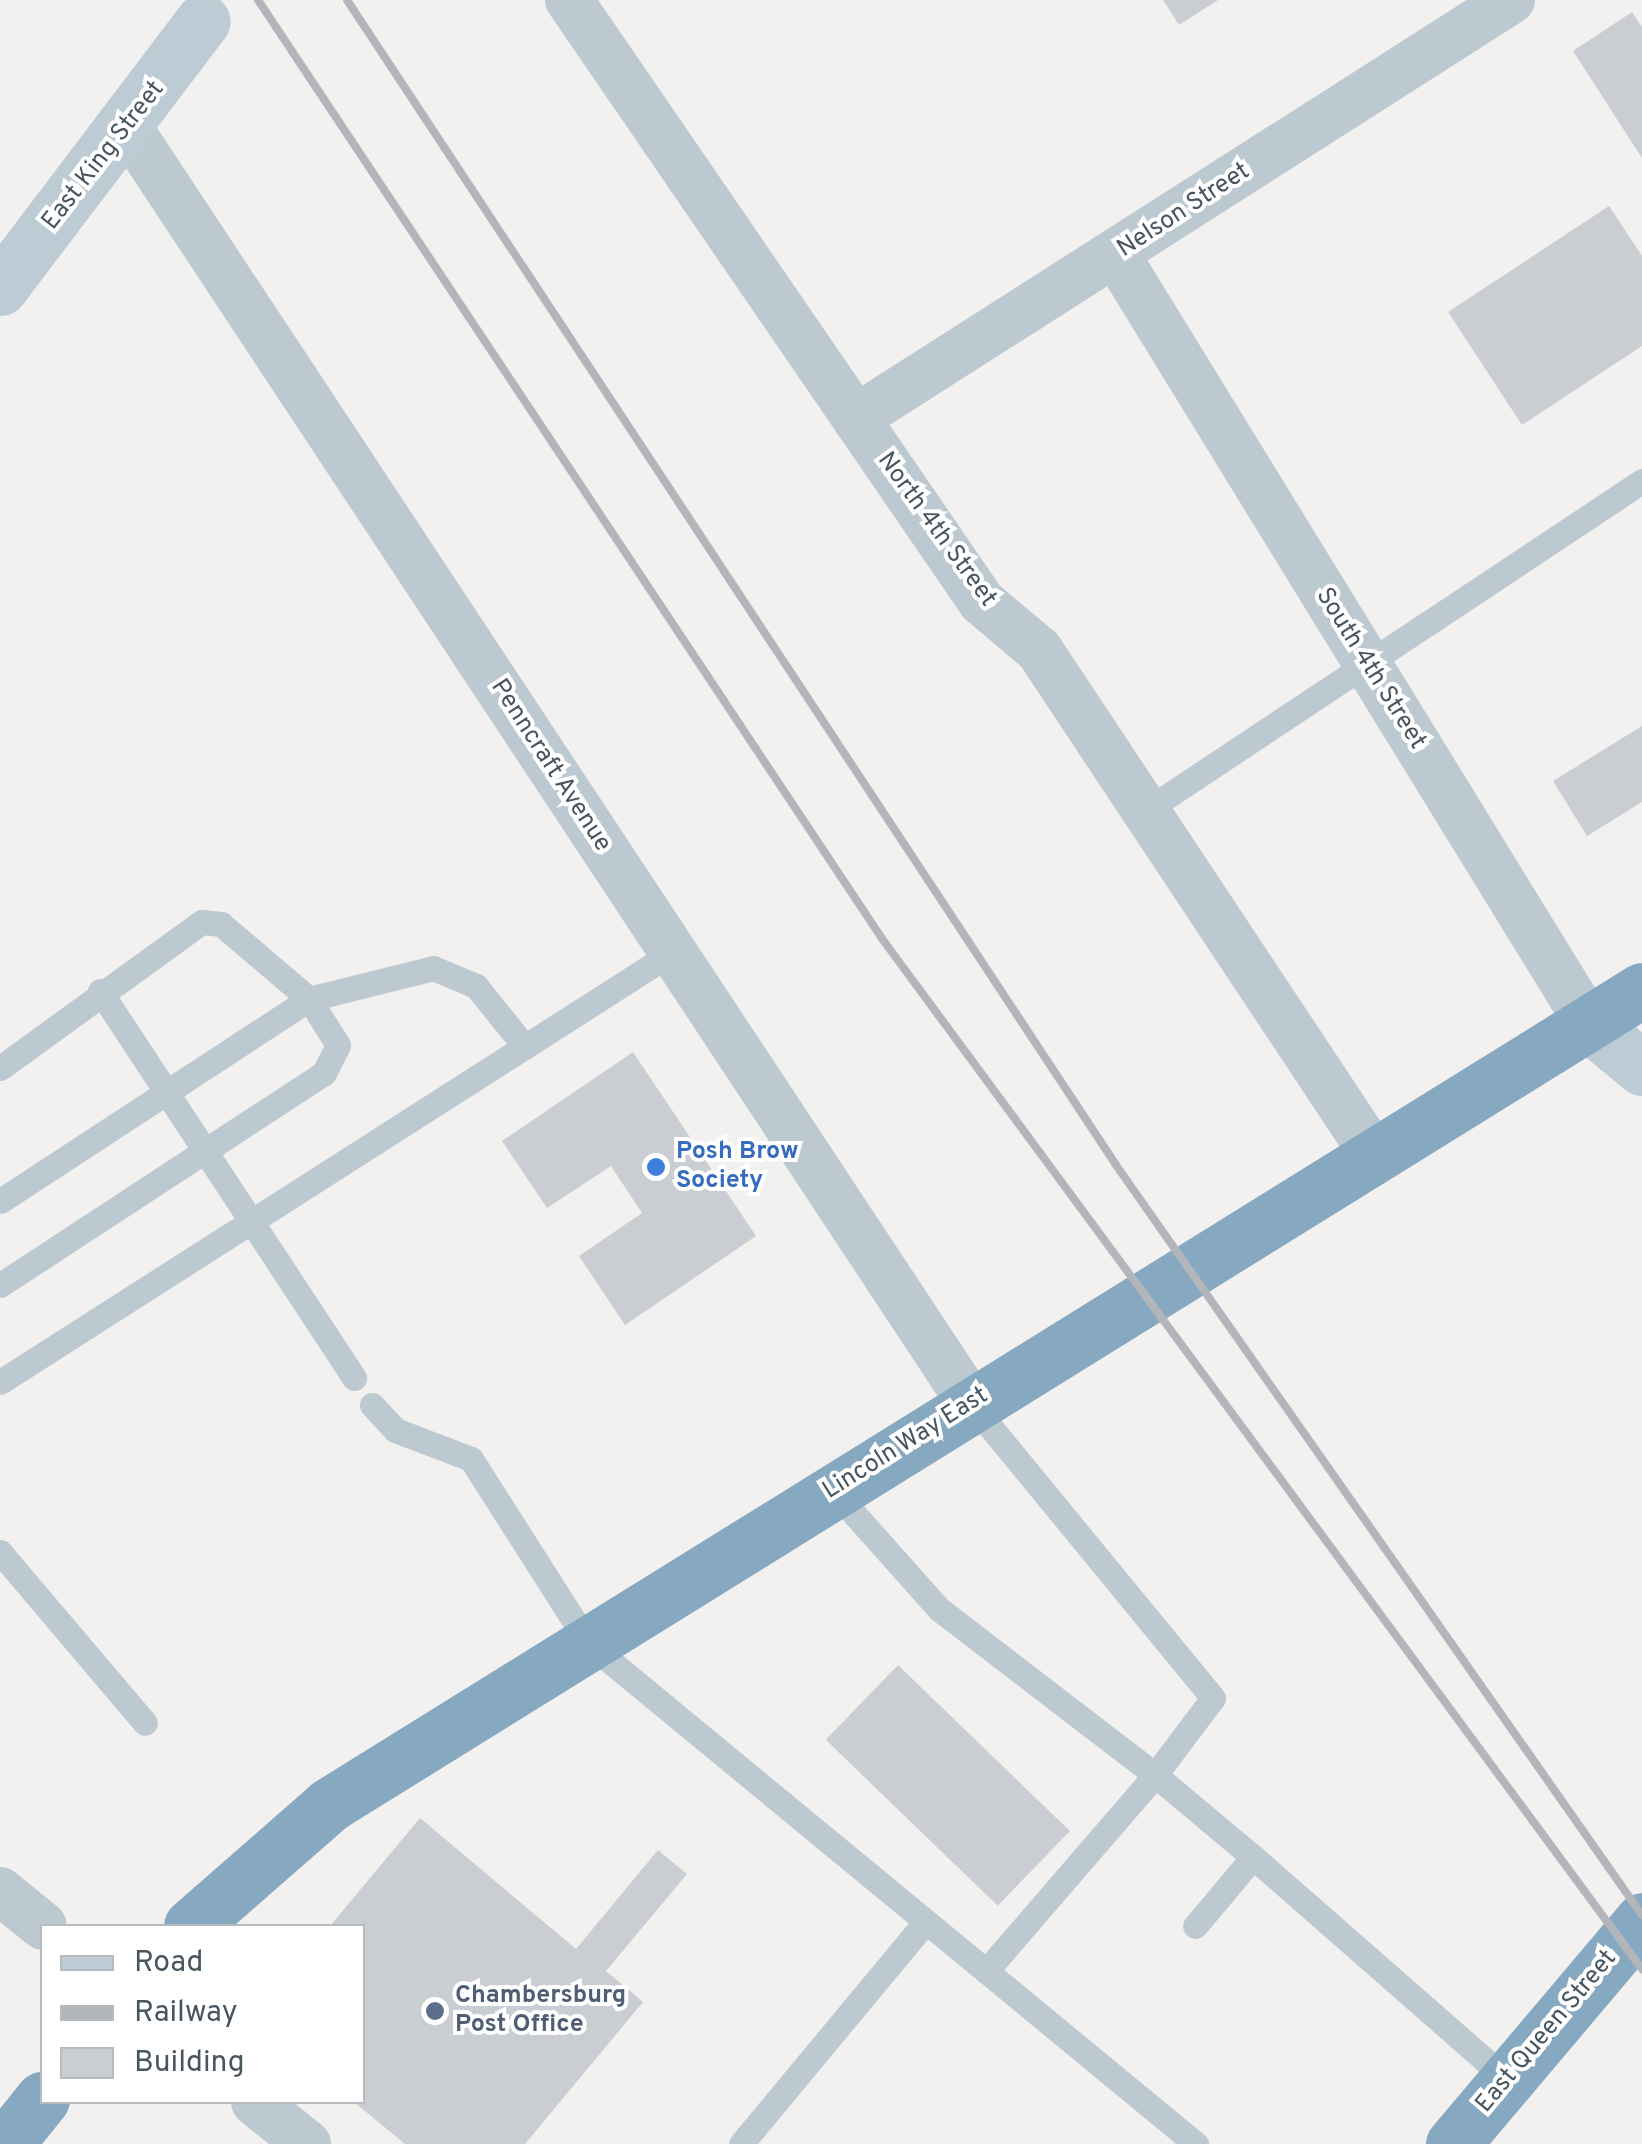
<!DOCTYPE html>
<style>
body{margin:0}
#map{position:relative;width:1642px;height:2144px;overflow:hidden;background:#f3f0f0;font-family:Overpass,sans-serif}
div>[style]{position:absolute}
.building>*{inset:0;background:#caced3;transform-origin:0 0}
.lane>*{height:25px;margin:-12.5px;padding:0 12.5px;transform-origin:12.5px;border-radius:12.5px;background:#bdc9d0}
.street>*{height:48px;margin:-24px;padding:0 24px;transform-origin:24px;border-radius:24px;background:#bdc9d0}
.secondary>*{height:55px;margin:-27.5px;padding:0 27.5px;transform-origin:27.5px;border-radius:27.5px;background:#bdcbd5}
.highway>*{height:55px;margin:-27.5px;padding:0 27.5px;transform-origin:27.5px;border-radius:27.5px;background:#86a9c1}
.rail>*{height:8px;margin:-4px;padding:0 4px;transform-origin:4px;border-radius:4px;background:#b2b6bb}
.dots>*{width:28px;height:28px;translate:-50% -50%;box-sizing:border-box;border:5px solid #fff;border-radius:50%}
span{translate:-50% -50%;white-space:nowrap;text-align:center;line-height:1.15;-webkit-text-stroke:8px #fff;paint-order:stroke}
.street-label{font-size:25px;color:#47565f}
.shop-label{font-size:25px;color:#366cbe;font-weight:700}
.left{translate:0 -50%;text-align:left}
.service-label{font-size:25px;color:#4e5e75;font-weight:700}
.legend{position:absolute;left:40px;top:1924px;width:325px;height:180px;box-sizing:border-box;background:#fff;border:2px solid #b5bbbf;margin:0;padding:12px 18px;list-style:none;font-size:30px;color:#47565f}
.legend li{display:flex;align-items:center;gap:20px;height:50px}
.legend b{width:50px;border:2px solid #b5bbbf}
</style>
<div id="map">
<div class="building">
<i style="clip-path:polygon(1163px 0,1218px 0,1179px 25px)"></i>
<i style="clip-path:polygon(1632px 12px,1642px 27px,1642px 158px,1573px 51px)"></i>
<i style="clip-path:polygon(1609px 206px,1642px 256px,1642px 346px,1522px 425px,1448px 312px)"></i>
<i style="clip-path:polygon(1642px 726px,1642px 802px,1587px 836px,1553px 781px)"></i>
<i style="clip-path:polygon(633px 1052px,756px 1236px,625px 1325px,579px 1256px,642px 1213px,611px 1166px,547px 1208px,502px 1141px)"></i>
<i style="left:898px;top:1665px;width:239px;height:104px;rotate:44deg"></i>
<i style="clip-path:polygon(420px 1818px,576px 1949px,658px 1850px,687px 1874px,606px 1971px,643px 2002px,525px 2144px,405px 2144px,354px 2102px,362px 2102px,362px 1926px,330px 1926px)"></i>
</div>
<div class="lane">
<i style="left:1148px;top:809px;width:593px;rotate:-33.58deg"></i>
<i style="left:100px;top:991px;width:463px;rotate:56.7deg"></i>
<i style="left:0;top:1068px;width:249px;rotate:-35.9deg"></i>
<i style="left:202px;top:922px;width:19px;rotate:6deg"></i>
<i style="left:221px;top:924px;width:116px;rotate:40.4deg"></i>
<i style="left:309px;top:999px;width:369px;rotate:146.8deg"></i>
<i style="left:0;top:1285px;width:387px;rotate:-33.2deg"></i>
<i style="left:324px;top:1073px;width:31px;rotate:-63deg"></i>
<i style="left:338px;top:1045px;width:54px;rotate:-122.2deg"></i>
<i style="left:309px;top:999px;width:128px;rotate:-14deg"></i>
<i style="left:433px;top:968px;width:47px;rotate:22.7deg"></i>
<i style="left:476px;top:986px;width:78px;rotate:51.2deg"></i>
<i style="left:0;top:1382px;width:799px;rotate:-32.58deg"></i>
<i style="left:372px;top:1405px;width:34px;rotate:47deg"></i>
<i style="left:395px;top:1430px;width:81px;rotate:20.9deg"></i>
<i style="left:471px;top:1459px;width:218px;rotate:57.5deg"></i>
<i style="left:588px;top:1643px;width:788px;rotate:39.49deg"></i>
<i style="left:833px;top:1490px;width:159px;rotate:48.3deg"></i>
<i style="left:939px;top:1609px;width:272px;rotate:37.5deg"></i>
<i style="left:1155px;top:1775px;width:96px;rotate:-53deg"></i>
<i style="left:1213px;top:1698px;width:382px;rotate:-129.4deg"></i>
<i style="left:0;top:1552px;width:224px;rotate:49.7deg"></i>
<i style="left:1253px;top:1857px;width:337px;rotate:41.2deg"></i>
<i style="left:986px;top:1971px;width:259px;rotate:-49.2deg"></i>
<i style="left:1155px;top:1775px;width:128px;rotate:39.9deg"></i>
<i style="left:1253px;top:1857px;width:90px;rotate:130deg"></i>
<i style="left:741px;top:2144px;width:288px;rotate:-50.3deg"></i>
</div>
<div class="street">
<i style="left:569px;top:0;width:730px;rotate:55.55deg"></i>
<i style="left:982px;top:602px;width:75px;rotate:40.1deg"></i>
<i style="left:1039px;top:650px;width:606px;rotate:56.44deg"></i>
<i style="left:129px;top:129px;width:1527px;rotate:56.54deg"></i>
<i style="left:1116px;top:255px;width:903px;rotate:58.4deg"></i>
<i style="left:856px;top:418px;width:777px;rotate:-32.54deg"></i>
<i style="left:0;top:1891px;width:55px;rotate:39.1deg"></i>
<i style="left:255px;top:2102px;width:67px;rotate:38.9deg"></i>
</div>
<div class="secondary">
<i style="left:0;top:288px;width:335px;rotate:-52.8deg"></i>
<i style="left:1589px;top:1024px;width:69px;rotate:39.7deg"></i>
</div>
<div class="highway">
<i style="left:191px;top:1926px;width:184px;rotate:-41.2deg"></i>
<i style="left:329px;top:1805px;width:1545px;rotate:-31.83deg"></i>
<i style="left:6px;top:2144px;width:58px;rotate:-51.3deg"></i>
<i style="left:1453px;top:2144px;width:293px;rotate:-49.8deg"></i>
</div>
<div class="rail">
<i style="left:258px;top:0;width:1129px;rotate:56.38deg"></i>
<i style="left:883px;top:940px;width:1279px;rotate:53.59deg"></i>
<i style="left:347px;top:0;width:1396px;rotate:56.57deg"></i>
<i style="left:1116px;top:1165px;width:916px;rotate:54.96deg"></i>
</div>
<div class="dots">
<i style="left:656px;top:1167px;background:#3f7fe0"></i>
<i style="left:435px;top:2011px;background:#5c6f8a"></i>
</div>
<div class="street-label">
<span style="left:104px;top:156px;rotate:-52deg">East King Street</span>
<span style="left:1184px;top:211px;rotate:-33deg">Nelson Street</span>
<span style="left:936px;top:530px;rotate:54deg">North 4th Street</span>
<span style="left:1370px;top:669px;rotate:58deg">South 4th Street</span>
<span style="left:550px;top:766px;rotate:57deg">Penncraft Avenue</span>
<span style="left:906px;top:1444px;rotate:-32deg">Lincoln Way East</span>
<span style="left:1547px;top:2032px;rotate:-50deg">East Queen Street</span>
</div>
<div class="shop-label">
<span class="left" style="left:676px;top:1167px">Posh Brow<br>Society</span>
</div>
<div class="service-label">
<span class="left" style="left:455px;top:2011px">Chambersburg<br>Post Office</span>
</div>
<ul class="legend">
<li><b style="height:12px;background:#bdcbd5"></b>Road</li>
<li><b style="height:12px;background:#b2b6bb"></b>Railway</li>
<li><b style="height:28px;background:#caced3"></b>Building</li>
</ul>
</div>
